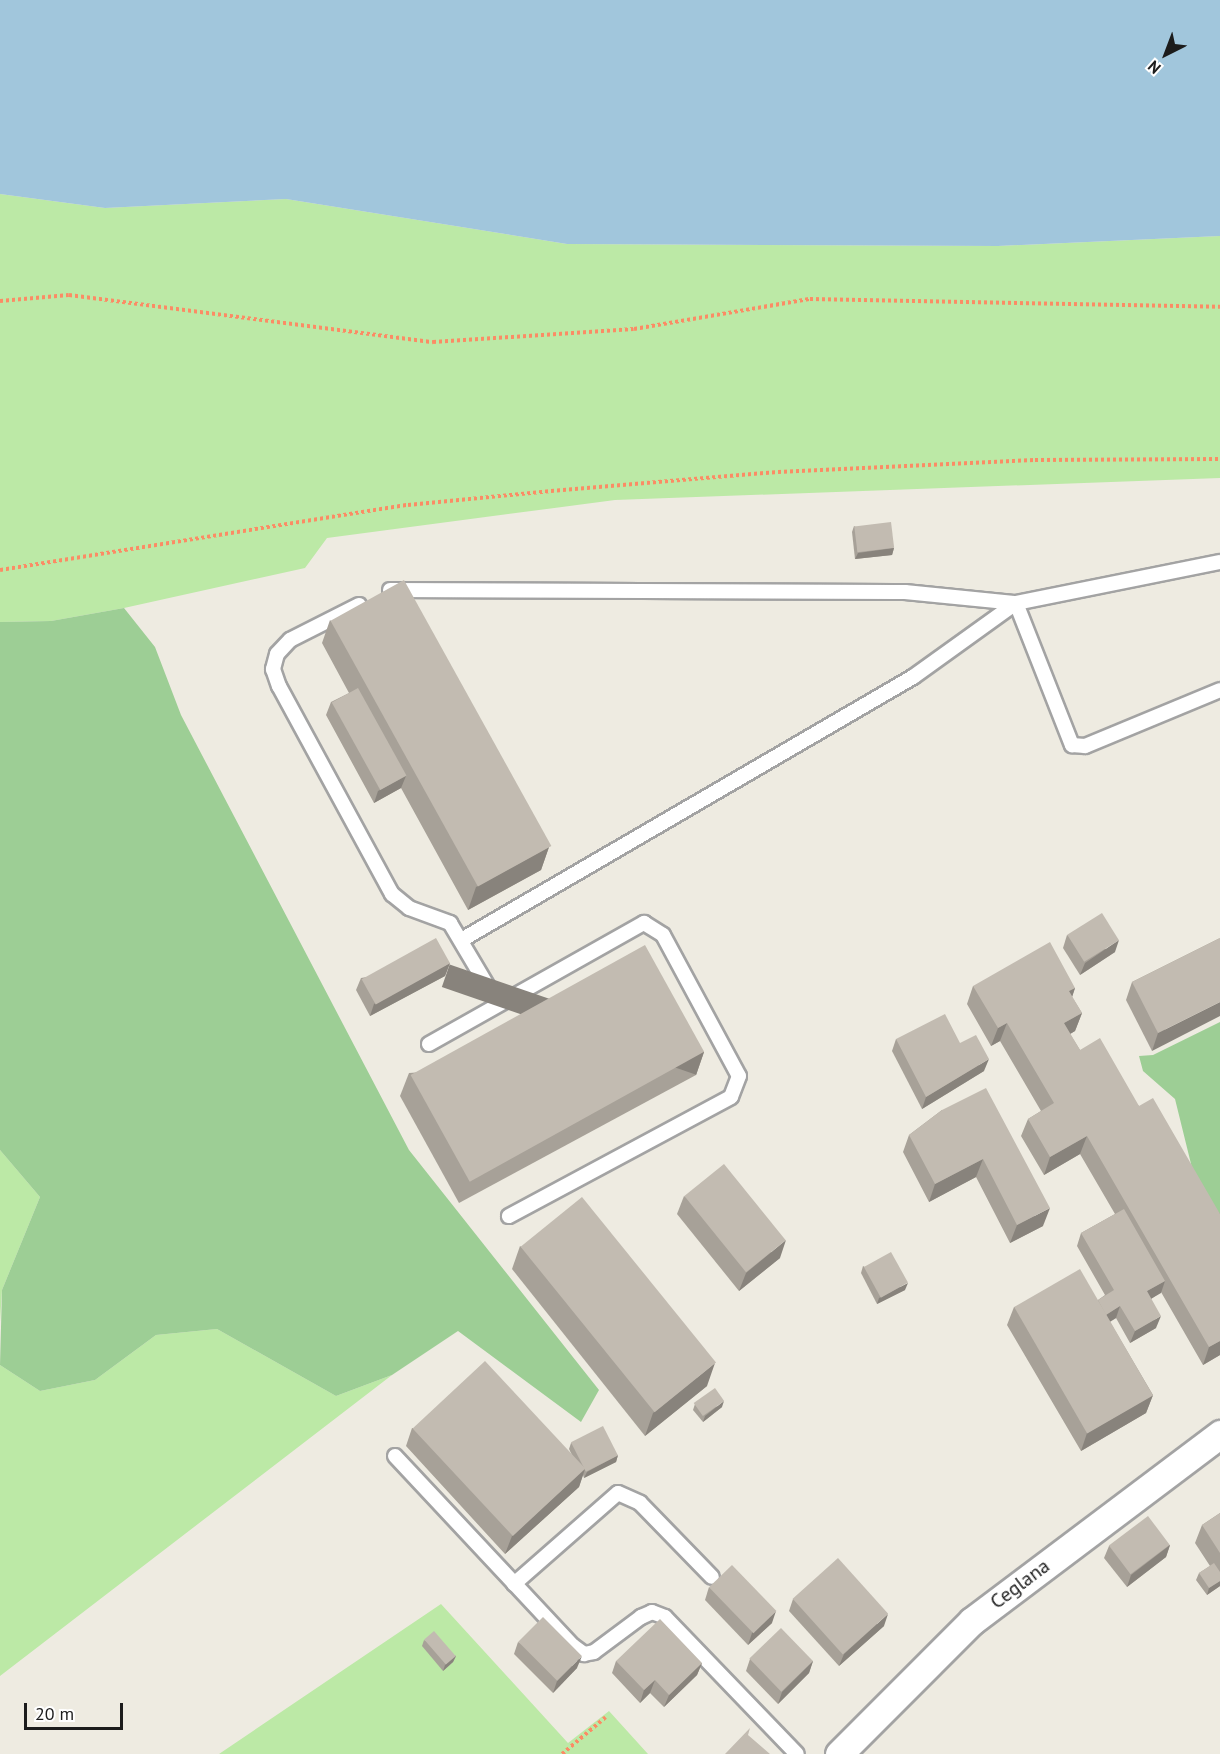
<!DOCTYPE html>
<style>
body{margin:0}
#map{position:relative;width:1220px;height:1754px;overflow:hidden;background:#eeebe1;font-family:"PT Sans",sans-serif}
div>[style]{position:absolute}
.grass>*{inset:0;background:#bce9a6}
.forest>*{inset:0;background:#9dce95}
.water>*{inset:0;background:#a1c6dc}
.path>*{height:4px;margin-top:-2px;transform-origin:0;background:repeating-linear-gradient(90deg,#fb8c65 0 3px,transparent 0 6px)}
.roads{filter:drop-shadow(2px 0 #a3a3a3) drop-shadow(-2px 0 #a3a3a3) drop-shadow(0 2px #a3a3a3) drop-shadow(0 -2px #a3a3a3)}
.lane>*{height:14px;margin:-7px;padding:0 7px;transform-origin:7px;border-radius:7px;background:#fff}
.street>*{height:27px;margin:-13.5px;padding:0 13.5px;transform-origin:13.5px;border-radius:13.5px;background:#fff}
.wall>*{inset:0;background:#a7a198}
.shaded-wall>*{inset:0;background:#88837c;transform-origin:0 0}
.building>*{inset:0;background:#c2bbb1;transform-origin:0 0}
span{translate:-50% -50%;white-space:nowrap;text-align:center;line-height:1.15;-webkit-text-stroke:4.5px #fff;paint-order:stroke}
.street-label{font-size:20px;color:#1c1c1c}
.north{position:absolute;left:1136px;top:24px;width:60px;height:60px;-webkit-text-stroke:4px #fff;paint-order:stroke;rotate:222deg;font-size:16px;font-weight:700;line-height:24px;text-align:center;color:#1c1c1c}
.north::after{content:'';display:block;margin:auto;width:21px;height:27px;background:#1c1c1c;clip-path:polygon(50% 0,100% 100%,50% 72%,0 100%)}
.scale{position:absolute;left:24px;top:1703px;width:99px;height:27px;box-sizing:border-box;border:3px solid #1c1c1c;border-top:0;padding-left:8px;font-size:18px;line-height:21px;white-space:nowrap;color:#1c1c1c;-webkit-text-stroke:4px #fff;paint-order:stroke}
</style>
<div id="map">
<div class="grass">
<i style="clip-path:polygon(0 194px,105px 208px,286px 199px,567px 244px,998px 246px,1220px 236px,1220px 478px,615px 500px,327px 538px,305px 568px,124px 608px,51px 621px,0 622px)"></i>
<i style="clip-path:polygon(0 1150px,40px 1197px,2px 1290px,0 1322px)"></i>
<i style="clip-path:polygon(217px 1329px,336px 1396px,392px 1375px,0 1676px,0 1365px,40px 1391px,95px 1380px,156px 1335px)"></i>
<i style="clip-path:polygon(441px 1604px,568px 1743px,609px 1711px,648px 1754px,219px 1754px)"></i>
</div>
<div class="forest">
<i style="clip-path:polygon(124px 608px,155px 647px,181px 715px,409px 1150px,599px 1390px,581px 1422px,458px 1331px,392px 1375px,336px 1396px,217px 1329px,156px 1335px,95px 1380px,40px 1391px,0 1365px,2px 1290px,40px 1197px,0 1150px,0 622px,51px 621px)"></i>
<i style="clip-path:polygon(1220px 1022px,1220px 1217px,1193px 1172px,1175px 1099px,1143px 1071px,1139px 1056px,1153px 1055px)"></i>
</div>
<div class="water">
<i style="clip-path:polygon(0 0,1220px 0,1220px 236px,998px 246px,567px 244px,286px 199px,105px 208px,0 194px)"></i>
</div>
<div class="path">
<i style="left:0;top:301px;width:69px;rotate:-5deg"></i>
<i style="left:69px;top:295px;width:367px;rotate:7.4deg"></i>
<i style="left:433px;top:342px;width:201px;rotate:-3.7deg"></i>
<i style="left:634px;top:329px;width:179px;rotate:-9.7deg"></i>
<i style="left:810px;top:299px;width:410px;rotate:1.1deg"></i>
<i style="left:0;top:570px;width:413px;rotate:-9.1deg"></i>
<i style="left:408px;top:505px;width:144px;rotate:-5.6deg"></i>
<i style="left:551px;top:491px;width:228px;rotate:-4.8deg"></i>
<i style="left:778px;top:472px;width:257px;rotate:-2.7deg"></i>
<i style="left:1035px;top:460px;width:185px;rotate:-0.3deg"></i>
<i style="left:562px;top:1754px;width:57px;rotate:-40.1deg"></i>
</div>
<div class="roads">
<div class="lane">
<i style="left:390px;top:590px;width:515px;rotate:0.22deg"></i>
<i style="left:905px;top:592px;width:112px;rotate:5.7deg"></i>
<i style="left:1016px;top:603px;width:208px;rotate:-11.4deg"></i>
<i style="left:359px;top:605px;width:77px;rotate:153.1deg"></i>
<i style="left:290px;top:640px;width:19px;rotate:133deg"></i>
<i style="left:277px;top:654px;width:16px;rotate:105deg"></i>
<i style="left:273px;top:669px;width:18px;rotate:71deg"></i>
<i style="left:279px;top:686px;width:237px;rotate:61.5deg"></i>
<i style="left:392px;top:894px;width:22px;rotate:39deg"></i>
<i style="left:409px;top:908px;width:44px;rotate:20.1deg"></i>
<i style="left:450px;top:923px;width:94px;rotate:59.3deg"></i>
<i style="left:463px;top:939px;width:521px;rotate:-30.21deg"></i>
<i style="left:913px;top:677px;width:127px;rotate:-35.7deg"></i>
<i style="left:1016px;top:603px;width:153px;rotate:68.5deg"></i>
<i style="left:1072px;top:745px;width:13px;rotate:4deg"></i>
<i style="left:1085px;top:746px;width:146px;rotate:-22.5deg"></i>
<i style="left:429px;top:1044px;width:247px;rotate:-29.4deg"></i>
<i style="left:644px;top:923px;width:22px;rotate:32deg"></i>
<i style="left:663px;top:935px;width:160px;rotate:61.7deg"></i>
<i style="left:739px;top:1076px;width:22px;rotate:111deg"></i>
<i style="left:731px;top:1097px;width:252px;rotate:151.8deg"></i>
<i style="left:395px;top:1456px;width:260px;rotate:46.9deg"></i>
<i style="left:573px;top:1646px;width:14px;rotate:36deg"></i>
<i style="left:584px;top:1654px;width:10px;rotate:-11deg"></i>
<i style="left:594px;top:1652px;width:59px;rotate:-36.7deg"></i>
<i style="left:641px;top:1617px;width:12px;rotate:-24deg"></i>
<i style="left:652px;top:1612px;width:14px;rotate:21deg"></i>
<i style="left:665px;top:1617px;width:190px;rotate:46.1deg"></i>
<i style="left:514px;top:1584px;width:138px;rotate:-41.2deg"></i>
<i style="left:618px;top:1493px;width:24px;rotate:24deg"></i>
<i style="left:640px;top:1503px;width:103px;rotate:45.8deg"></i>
</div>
<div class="street">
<i style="left:839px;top:1754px;width:188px;rotate:-45deg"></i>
<i style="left:972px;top:1621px;width:311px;rotate:-37deg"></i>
</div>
</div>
<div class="wall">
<i style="clip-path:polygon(854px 526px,894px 548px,892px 555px,855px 559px,852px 532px)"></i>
<i style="clip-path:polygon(330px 620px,549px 847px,541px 870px,468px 910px,401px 788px,374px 803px,326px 715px,331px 702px,349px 693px,322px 643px)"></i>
<i style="clip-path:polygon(1067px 935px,1115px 952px,1080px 975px,1063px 948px)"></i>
<i style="clip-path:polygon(1220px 938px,1152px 1051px,1126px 1000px,1132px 982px)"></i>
<i style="clip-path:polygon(450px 963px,445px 976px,370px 1016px,356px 990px,361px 978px)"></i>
<i style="clip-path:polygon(973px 986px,1075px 988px,1072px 997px,1082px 1013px,1075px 1031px,1070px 1034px,1080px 1050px,1139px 1106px,1220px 1214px,1220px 1355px,1203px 1365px,1161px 1292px,1151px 1299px,1156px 1328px,1130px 1343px,1116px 1318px,1110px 1322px,1153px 1395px,1146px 1413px,1081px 1451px,1007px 1325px,1014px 1307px,1098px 1300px,1105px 1295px,1077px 1246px,1081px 1233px,1115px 1214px,1080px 1154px,1044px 1175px,1021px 1136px,1028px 1119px,1041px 1111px,1000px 1041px,991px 1046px,967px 1004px)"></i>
<i style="clip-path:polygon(896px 1039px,960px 1043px,984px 1071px,922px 1109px,892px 1051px)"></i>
<i style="clip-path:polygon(704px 1052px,696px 1075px,459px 1203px,400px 1096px,409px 1073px)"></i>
<i style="clip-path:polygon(942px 1110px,1043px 1226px,1010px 1243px,976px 1177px,929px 1202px,903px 1152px,909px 1135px)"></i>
<i style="clip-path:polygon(684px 1196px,780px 1258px,739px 1291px,677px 1214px)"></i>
<i style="clip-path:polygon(520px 1246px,707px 1386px,645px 1436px,512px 1269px)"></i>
<i style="clip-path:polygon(863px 1266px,905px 1290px,877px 1304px,861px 1273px)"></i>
<i style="clip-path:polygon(695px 1404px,722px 1407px,703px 1422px,693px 1410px)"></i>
<i style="clip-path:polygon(412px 1428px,572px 1455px,569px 1449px,571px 1443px,618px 1455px,616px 1462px,584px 1478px,583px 1475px,579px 1487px,505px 1554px,406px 1446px)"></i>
<i style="clip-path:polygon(1220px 1513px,1220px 1586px,1207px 1595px,1196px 1580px,1199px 1573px,1210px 1566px,1195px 1543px,1202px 1525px)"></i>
<i style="clip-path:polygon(1170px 1545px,1166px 1557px,1127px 1587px,1104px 1558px,1109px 1546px)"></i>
<i style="clip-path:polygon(709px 1587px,772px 1623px,748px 1645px,705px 1600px)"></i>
<i style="clip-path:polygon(793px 1599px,884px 1626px,839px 1666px,789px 1611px)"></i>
<i style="clip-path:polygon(424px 1640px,456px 1656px,453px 1662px,443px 1671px,422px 1646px)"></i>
<i style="clip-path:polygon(518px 1642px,577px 1668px,553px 1693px,514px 1654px)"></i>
<i style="clip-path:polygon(750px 1659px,813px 1661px,809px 1673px,778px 1704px,746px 1671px)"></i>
<i style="clip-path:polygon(616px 1661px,702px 1663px,697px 1675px,664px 1707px,650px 1693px,640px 1703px,612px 1673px)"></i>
</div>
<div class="shaded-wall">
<i style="clip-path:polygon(894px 548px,892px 555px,855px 559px,858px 553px)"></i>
<i style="clip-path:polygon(406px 776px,401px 788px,374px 803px,378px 791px)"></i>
<i style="clip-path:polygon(549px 847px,541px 870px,468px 910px,476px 887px)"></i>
<i style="clip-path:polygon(1119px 940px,1115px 952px,1080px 975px,1085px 963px)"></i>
<i style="clip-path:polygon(450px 963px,445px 976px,370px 1016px,374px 1004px)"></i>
<i style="clip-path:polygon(1075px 988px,1069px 1006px,1069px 991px)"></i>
<i style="clip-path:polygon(1220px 1002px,1220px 1016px,1152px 1051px,1158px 1033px)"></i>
<i style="clip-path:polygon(1082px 1013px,1075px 1031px,1058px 1041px,1064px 1023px)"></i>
<i style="clip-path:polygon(1007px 1023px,1000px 1041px,991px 1046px,998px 1028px)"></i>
<i style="left:704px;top:1052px;width:24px;height:269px;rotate:109deg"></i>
<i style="clip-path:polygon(989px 1059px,984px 1071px,922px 1109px,926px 1097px)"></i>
<i style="clip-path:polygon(1087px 1136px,1080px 1154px,1044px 1175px,1050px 1157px)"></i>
<i style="clip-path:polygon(983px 1159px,976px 1177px,929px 1202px,935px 1184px)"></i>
<i style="clip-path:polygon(1050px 1208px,1043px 1226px,1010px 1243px,1017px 1225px)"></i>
<i style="clip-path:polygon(786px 1240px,780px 1258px,739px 1291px,746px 1273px)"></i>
<i style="clip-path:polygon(1165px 1281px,1161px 1293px,1142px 1304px,1147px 1291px)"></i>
<i style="clip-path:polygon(908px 1283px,905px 1290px,877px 1304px,879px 1298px)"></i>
<i style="clip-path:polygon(1120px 1306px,1116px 1318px,1097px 1329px,1102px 1317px)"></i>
<i style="clip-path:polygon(1161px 1316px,1156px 1328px,1130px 1343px,1135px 1331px)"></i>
<i style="clip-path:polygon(1220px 1341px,1220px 1355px,1203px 1365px,1209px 1347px)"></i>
<i style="clip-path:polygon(715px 1363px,707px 1386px,645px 1436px,653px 1413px)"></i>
<i style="clip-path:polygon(1153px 1395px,1146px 1413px,1081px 1451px,1087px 1433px)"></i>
<i style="clip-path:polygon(724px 1401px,722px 1407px,703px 1422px,705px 1416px)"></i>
<i style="clip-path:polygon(618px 1455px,616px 1462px,584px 1478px,587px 1472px)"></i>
<i style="clip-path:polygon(585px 1469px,579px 1487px,505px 1554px,512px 1536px)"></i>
<i style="clip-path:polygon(1170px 1545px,1166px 1557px,1127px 1587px,1131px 1575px)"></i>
<i style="clip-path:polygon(1220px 1581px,1220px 1586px,1207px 1595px,1209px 1588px)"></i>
<i style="clip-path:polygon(776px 1611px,772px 1623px,748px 1645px,752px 1633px)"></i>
<i style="clip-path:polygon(888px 1614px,884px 1626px,839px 1666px,844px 1654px)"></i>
<i style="clip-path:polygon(456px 1656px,453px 1662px,443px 1671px,445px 1665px)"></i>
<i style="clip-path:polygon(582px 1656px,577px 1668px,553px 1693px,557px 1681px)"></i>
<i style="clip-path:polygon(813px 1661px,809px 1673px,778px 1704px,782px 1692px)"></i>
<i style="clip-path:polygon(702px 1663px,697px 1675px,664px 1707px,669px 1695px)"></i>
<i style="clip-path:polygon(655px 1680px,650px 1693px,640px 1703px,644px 1690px)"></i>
</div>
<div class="building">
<i style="left:891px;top:522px;width:26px;height:37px;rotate:83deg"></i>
<i style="left:404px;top:580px;width:304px;height:84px;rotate:61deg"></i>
<i style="left:358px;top:688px;width:100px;height:30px;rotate:61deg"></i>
<i style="left:1102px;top:913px;width:32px;height:41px;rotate:58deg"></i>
<i style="left:436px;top:938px;width:29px;height:85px;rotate:61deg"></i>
<i style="clip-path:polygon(1220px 938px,1220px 1002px,1158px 1033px,1132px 982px)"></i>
<i style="clip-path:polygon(1050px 942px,1075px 988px,1069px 991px,1082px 1013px,1064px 1023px,1080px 1050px,1100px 1038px,1139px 1106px,1153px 1098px,1220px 1214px,1220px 1341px,1209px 1347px,1087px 1136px,1050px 1157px,1028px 1119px,1054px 1103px,1007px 1023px,998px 1028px,973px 986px)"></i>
<i style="left:645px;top:945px;width:122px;height:268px;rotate:61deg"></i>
<i style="clip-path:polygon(945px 1014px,960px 1043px,976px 1035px,989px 1059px,926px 1097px,896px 1039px)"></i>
<i style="clip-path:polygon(986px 1088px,1050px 1208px,1017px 1225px,983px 1159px,935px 1184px,909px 1135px,942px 1110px)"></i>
<i style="left:724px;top:1164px;width:98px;height:51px;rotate:51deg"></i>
<i style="left:582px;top:1197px;width:213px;height:79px;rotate:51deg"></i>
<i style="clip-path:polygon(1124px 1209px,1165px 1281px,1147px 1291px,1161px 1316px,1135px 1331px,1120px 1306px,1106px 1315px,1098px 1300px,1114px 1290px,1081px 1233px)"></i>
<i style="left:891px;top:1252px;width:35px;height:31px;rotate:61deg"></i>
<i style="left:1080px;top:1269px;width:146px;height:76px;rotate:60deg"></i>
<i style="left:485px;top:1361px;width:147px;height:99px;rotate:47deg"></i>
<i style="left:715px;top:1388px;width:16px;height:26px;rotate:55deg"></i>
<i style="left:603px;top:1426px;width:33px;height:36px;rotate:63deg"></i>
<i style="clip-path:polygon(1220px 1513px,1220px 1553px,1202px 1525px)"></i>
<i style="left:1148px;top:1516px;width:36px;height:49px;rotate:53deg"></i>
<i style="left:838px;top:1558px;width:75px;height:61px;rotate:48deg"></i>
<i style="clip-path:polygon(1214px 1563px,1220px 1572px,1220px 1581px,1209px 1588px,1199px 1573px)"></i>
<i style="left:732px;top:1565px;width:64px;height:32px;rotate:46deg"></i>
<i style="left:543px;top:1617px;width:55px;height:35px;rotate:45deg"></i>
<i style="clip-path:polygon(660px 1619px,702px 1663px,669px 1695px,655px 1680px,644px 1690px,616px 1661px)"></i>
<i style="left:781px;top:1628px;width:46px;height:44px;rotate:46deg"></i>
<i style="left:434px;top:1631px;width:33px;height:13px;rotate:49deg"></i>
<i style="clip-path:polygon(750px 1728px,748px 1735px,770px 1754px,725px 1754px)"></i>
</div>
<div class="street-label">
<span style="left:1020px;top:1584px;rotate:-37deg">Ceglana</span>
</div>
<div class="north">N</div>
<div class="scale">20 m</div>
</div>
